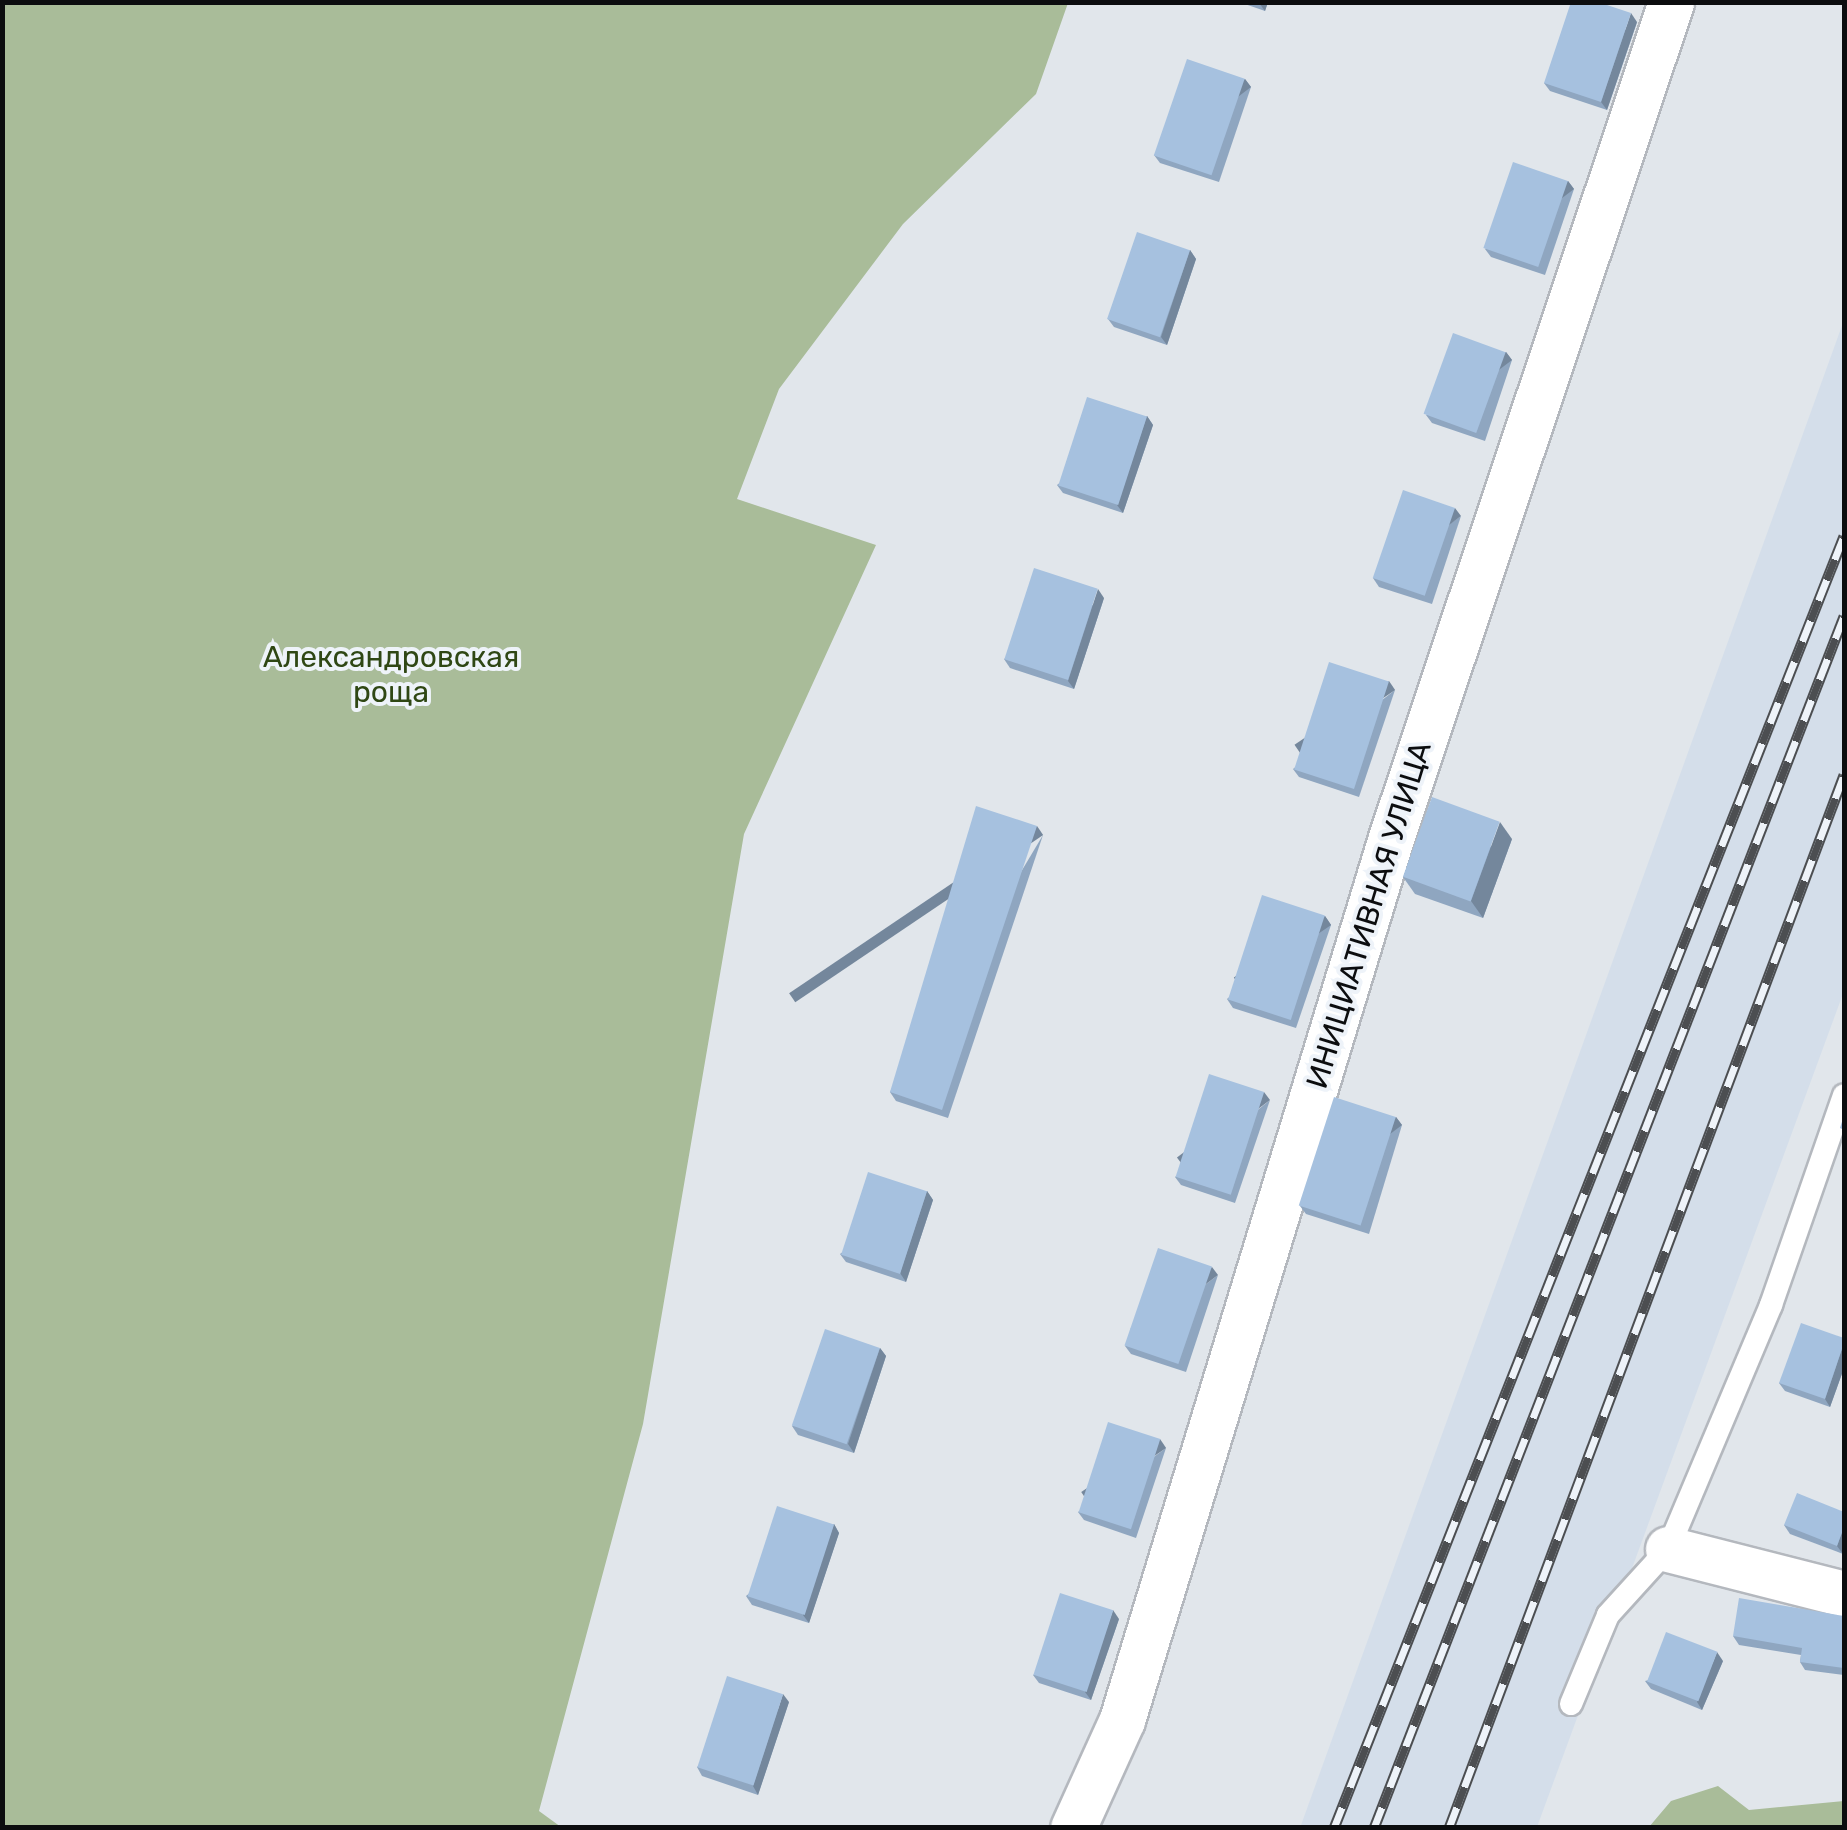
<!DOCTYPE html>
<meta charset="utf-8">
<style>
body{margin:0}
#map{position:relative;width:1847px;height:1830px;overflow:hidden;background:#e1e6eb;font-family:Rubik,sans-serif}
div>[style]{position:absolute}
.built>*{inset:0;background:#d4deea}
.forest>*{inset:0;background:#a9bc99}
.roads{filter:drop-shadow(2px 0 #b4b8be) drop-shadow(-2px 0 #b4b8be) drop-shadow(0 2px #b4b8be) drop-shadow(0 -2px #b4b8be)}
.service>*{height:22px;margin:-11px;padding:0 11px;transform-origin:11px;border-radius:11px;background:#fff}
.minor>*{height:45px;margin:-22.5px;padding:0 22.5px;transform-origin:22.5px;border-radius:22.5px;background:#fff}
.rail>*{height:11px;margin-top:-5.5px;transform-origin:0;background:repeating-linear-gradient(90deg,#eef3f9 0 22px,#4c4e51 0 44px);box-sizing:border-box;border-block:2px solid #4c4e51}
.wall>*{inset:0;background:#8fa6c0}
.shaded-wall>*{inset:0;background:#74879c;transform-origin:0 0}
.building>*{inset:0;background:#a6c1df;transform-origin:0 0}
span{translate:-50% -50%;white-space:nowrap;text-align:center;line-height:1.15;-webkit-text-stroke:8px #eef3f9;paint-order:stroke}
.park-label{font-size:30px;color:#2f4714}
.street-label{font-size:30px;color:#0c0d0f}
.frame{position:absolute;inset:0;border:5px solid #0c0d0f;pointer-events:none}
</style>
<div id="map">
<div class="built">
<i style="clip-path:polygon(1844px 320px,1844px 991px,1537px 1827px,1300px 1828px)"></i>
</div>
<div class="forest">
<i style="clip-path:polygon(3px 2px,1068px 3px,1036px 94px,903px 224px,779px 389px,737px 499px,876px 545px,744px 834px,643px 1424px,539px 1811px,561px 1827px,3px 1827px)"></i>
<i style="clip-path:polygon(1718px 1786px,1749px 1810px,1844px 1801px,1844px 1827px,1649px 1827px,1671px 1801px)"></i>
</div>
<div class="roads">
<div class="service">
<i style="left:1571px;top:1704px;width:96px;rotate:-67.4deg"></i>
<i style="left:1608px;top:1615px;width:89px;rotate:-47.7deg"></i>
<i style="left:1668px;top:1549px;width:265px;rotate:-67.1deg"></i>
<i style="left:1771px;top:1305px;width:222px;rotate:-70.8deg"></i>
</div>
<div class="minor">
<i style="left:1668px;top:1549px;width:182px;rotate:14.3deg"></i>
<i style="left:1073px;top:1828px;width:119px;rotate:-65.6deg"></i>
<i style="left:1122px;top:1720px;width:922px;rotate:-73.04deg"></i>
<i style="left:1391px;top:838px;width:882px;rotate:-71.48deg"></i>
</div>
</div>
<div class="rail">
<i style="left:1334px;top:1828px;width:1389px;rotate:-68.46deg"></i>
<i style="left:1374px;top:1828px;width:1300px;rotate:-68.8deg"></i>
<i style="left:1449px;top:1828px;width:1125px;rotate:-69.44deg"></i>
</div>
<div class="wall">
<i style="clip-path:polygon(1239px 2px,1268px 2px,1265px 11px)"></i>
<i style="clip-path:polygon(1637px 22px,1607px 110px,1550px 91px,1544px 83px)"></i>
<i style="clip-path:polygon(1245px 79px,1251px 87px,1219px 182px,1160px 163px,1154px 155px)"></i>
<i style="clip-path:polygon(1568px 181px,1574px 189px,1545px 275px,1491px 257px,1485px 249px)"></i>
<i style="clip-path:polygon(1190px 250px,1196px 259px,1167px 345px,1114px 327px,1108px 319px)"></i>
<i style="clip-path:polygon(1506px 352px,1512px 360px,1485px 441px,1432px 423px,1426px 415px)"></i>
<i style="clip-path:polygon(1147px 416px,1153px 425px,1123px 513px,1063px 493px,1057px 485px)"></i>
<i style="clip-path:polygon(1461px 516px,1432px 604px,1379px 587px,1373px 578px)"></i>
<i style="clip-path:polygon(1104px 598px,1074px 689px,1010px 668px,1004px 659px)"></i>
<i style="clip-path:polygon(1395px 690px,1359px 797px,1299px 777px,1293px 769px)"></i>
<i style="clip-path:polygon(1043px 835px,948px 1118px,896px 1101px,890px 1092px)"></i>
<i style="clip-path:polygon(1512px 839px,1483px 918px,1415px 894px,1403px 877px)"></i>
<i style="clip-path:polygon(1325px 916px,1331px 925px,1296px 1028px,1233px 1008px,1227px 999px)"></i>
<i style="clip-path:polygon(1270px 1100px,1235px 1203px,1181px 1185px,1175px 1177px)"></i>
<i style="clip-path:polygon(1396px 1117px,1402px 1125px,1369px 1234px,1306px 1214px,1300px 1206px)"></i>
<i style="clip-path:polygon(927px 1191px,933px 1200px,906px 1282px,846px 1262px,840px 1254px)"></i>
<i style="clip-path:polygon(1218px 1275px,1186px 1372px,1131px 1354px,1125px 1346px)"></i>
<i style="clip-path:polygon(1844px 1343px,1844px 1368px,1830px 1407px,1785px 1391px,1779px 1383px)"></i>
<i style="clip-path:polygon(880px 1348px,886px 1356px,854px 1453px,798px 1435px,792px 1426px)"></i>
<i style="clip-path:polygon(1166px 1448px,1136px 1538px,1084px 1520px,1078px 1512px)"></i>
<i style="clip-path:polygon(1844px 1512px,1843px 1554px,1790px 1534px,1784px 1525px)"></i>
<i style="clip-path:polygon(834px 1524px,839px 1533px,809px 1623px,752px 1605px,746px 1596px)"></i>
<i style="clip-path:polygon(1844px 1616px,1844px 1675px,1805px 1670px,1800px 1662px,1801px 1655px,1739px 1645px,1733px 1636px)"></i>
<i style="clip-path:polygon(1119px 1619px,1091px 1700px,1039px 1683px,1033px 1675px)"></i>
<i style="clip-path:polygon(1723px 1661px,1702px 1710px,1651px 1689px,1645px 1681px)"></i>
<i style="clip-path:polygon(789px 1702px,758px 1795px,702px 1776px,697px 1767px)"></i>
</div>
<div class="shaded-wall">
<i style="clip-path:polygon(1259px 2px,1268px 2px,1265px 11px,1259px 3px)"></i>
<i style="clip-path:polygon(1631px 13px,1637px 22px,1607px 110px,1601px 102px)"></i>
<i style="left:1245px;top:79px;width:10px;height:100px;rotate:53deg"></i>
<i style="left:1568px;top:181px;width:10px;height:91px;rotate:53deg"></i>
<i style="clip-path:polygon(1190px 250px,1196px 259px,1167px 345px,1161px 337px)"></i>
<i style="left:1506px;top:352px;width:10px;height:85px;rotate:53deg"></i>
<i style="clip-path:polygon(1147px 416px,1153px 425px,1123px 513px,1117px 505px)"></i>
<i style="left:1455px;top:508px;width:10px;height:93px;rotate:53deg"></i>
<i style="clip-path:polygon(1098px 589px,1104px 598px,1074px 689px,1068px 681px)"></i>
<i style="left:1389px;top:681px;width:11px;height:114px;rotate:56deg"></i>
<i style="clip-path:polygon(1500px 822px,1512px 839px,1483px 918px,1471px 901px)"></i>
<i style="left:1037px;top:826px;width:11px;height:299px;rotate:56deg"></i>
<i style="left:1325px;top:916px;width:11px;height:110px;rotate:56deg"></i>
<i style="left:1264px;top:1092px;width:10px;height:109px;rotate:53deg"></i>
<i style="left:1396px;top:1117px;width:10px;height:113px;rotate:53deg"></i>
<i style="clip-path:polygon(927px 1191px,933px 1200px,906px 1282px,900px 1273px)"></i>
<i style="left:1212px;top:1267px;width:10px;height:102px;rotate:53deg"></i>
<i style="clip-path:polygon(1844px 1343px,1844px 1368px,1830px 1407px,1825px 1399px)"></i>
<i style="clip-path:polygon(880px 1348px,886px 1356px,854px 1453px,848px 1444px)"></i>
<i style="left:1160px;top:1439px;width:11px;height:95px;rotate:56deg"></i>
<i style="clip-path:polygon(834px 1524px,839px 1533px,809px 1623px,803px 1615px)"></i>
<i style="clip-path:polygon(1844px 1527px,1844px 1551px,1843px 1554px,1837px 1546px)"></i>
<i style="clip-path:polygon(1113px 1610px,1119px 1619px,1091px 1700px,1085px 1692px)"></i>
<i style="clip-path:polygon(1717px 1652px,1723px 1661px,1702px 1710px,1697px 1702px)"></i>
<i style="clip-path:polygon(783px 1694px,789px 1702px,758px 1795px,753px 1786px)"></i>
</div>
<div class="building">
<i style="clip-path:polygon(1571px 2px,1598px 2px,1631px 13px,1601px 102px,1544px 83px)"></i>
<i style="left:1187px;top:59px;width:61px;height:102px;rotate:19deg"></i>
<i style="left:1513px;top:162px;width:58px;height:91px;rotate:19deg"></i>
<i style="left:1137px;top:232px;width:56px;height:92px;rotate:19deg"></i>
<i style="left:1453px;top:333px;width:56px;height:86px;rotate:20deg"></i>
<i style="left:1087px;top:397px;width:63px;height:93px;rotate:18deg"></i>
<i style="left:1403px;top:490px;width:55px;height:93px;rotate:19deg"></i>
<i style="left:1034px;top:568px;width:67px;height:96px;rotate:18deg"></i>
<i style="left:1329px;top:662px;width:63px;height:113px;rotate:18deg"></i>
<i style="left:1432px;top:797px;width:72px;height:85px;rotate:20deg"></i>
<i style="clip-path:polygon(976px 806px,1037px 826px,942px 1110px,890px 1092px)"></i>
<i style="left:1262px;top:895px;width:66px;height:110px;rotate:18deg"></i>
<i style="left:1209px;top:1074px;width:58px;height:108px;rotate:18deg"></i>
<i style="left:1334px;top:1097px;width:65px;height:114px;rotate:18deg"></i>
<i style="clip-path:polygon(1844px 1115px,1844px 1130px,1840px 1128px)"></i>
<i style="left:868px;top:1172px;width:62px;height:87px;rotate:18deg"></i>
<i style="left:1158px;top:1248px;width:57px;height:103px;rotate:19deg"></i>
<i style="clip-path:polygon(1801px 1323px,1844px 1338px,1844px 1343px,1825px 1399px,1779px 1383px)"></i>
<i style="left:825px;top:1329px;width:58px;height:102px;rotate:19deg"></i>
<i style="left:1108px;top:1422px;width:55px;height:95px;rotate:18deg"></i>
<i style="clip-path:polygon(1797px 1493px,1844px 1512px,1844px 1527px,1837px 1546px,1784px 1525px)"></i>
<i style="left:777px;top:1506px;width:60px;height:95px;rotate:18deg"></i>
<i style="left:1060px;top:1593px;width:56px;height:86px;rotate:18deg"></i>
<i style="clip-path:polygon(1739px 1598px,1844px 1616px,1844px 1668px,1800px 1662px,1802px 1648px,1733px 1636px)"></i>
<i style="left:1666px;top:1632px;width:55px;height:53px;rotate:21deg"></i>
<i style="left:727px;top:1676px;width:59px;height:96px;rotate:18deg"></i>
</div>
<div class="park-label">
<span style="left:391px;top:674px">Александровская<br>роща</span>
</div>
<div class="street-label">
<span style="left:1369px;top:915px;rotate:-73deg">ИНИЦИАТИВНАЯ УЛИЦА</span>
</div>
<div class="frame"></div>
</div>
